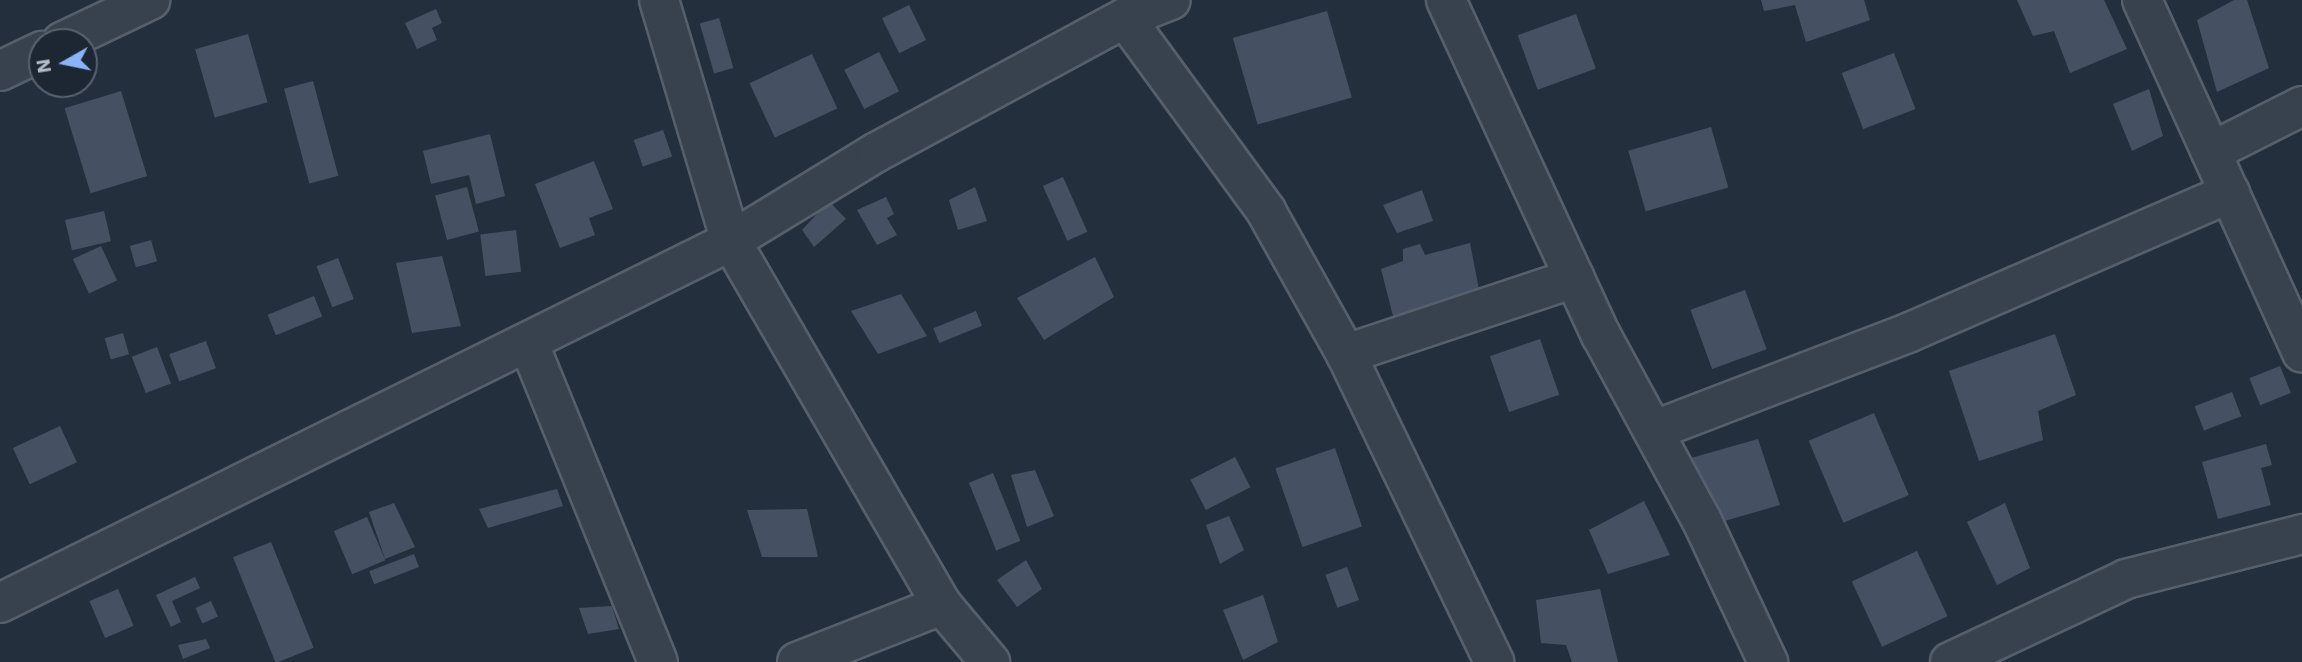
<!DOCTYPE html>
<style>
body{margin:0}
#map{position:relative;width:2302px;height:662px;overflow:hidden;background:#242f3e;font-family:"Work Sans",sans-serif}
div>[style]{position:absolute}
.building>*{inset:0;background:#455162;transform-origin:0 0}
.roads{filter:drop-shadow(2px 0 #565f6c) drop-shadow(-2px 0 #565f6c) drop-shadow(0 2px #565f6c) drop-shadow(0 -2px #565f6c)}
.minor>*{height:38px;margin:-19px;padding:0 19px;transform-origin:19px;border-radius:19px;background:#38414e}
span{translate:-50% -50%;white-space:nowrap;text-align:center;line-height:1.15;-webkit-text-stroke:6px #1d2633;paint-order:stroke}
.north{position:absolute;left:28px;top:28px;width:70px;height:70px;box-sizing:border-box;background:#1d2633;border:2px solid #59626f;border-radius:50%;rotate:261deg;font-size:19px;font-weight:700;line-height:28px;text-align:center;color:#b4bcc9}
.north::after{content:'';display:block;margin:auto;width:24px;height:32px;background:#8ab4f8;clip-path:polygon(50% 0,100% 100%,50% 72%,0 100%)}
</style>
<div id="map">
<div class="building">
<i style="clip-path:polygon(1761px 0,1864px 0,1870px 20px,1806px 42px,1795px 5px,1764px 11px)"></i>
<i style="clip-path:polygon(2017px 0,2104px 0,2127px 49px,2070px 73px,2054px 31px,2033px 36px)"></i>
<i style="clip-path:polygon(2234px 0,2247px 0,2269px 68px,2217px 92px,2197px 20px)"></i>
<i style="left:909px;top:5px;width:39px;height:30px;rotate:64deg"></i>
<i style="clip-path:polygon(436px 9px,442px 23px,432px 28px,437px 40px,417px 49px,405px 23px)"></i>
<i style="left:1327px;top:11px;width:90px;height:98px;rotate:74deg"></i>
<i style="left:1576px;top:14px;width:58px;height:62px;rotate:70deg"></i>
<i style="left:719px;top:18px;width:52px;height:20px;rotate:74deg"></i>
<i style="left:248px;top:34px;width:71px;height:55px;rotate:74deg"></i>
<i style="left:879px;top:52px;width:44px;height:39px;rotate:63deg"></i>
<i style="left:1894px;top:53px;width:60px;height:56px;rotate:69deg"></i>
<i style="left:812px;top:54px;width:60px;height:69px;rotate:65deg"></i>
<i style="left:313px;top:81px;width:98px;height:30px;rotate:75deg"></i>
<i style="clip-path:polygon(2149px 89px,2163px 136px,2132px 151px,2113px 104px)"></i>
<i style="left:121px;top:91px;width:89px;height:59px;rotate:73deg"></i>
<i style="left:1711px;top:127px;width:63px;height:86px;rotate:74deg"></i>
<i style="left:663px;top:130px;width:28px;height:31px;rotate:71deg"></i>
<i style="clip-path:polygon(490px 134px,505px 196px,476px 204px,469px 175px,431px 184px,423px 151px)"></i>
<i style="clip-path:polygon(594px 161px,613px 209px,589px 218px,595px 235px,560px 248px,535px 184px)"></i>
<i style="left:1063px;top:177px;width:60px;height:22px;rotate:66deg"></i>
<i style="left:467px;top:187px;width:46px;height:33px;rotate:75deg"></i>
<i style="clip-path:polygon(975px 187px,987px 221px,958px 230px,949px 200px)"></i>
<i style="clip-path:polygon(1422px 190px,1433px 221px,1397px 233px,1383px 205px)"></i>
<i style="clip-path:polygon(886px 197px,894px 214px,887px 218px,897px 235px,877px 245px,857px 210px)"></i>
<i style="clip-path:polygon(829px 201px,846px 219px,814px 247px,802px 230px)"></i>
<i style="left:104px;top:211px;width:31px;height:40px;rotate:77deg"></i>
<i style="left:516px;top:230px;width:42px;height:36px;rotate:83deg"></i>
<i style="left:151px;top:240px;width:22px;height:22px;rotate:74deg"></i>
<i style="clip-path:polygon(1470px 243px,1480px 295px,1395px 324px,1381px 269px,1403px 261px,1403px 249px,1420px 244px,1425px 255px)"></i>
<i style="left:101px;top:246px;width:38px;height:31px;rotate:65deg"></i>
<i style="clip-path:polygon(442px 256px,461px 326px,412px 333px,396px 263px)"></i>
<i style="clip-path:polygon(1095px 257px,1114px 297px,1044px 340px,1017px 298px)"></i>
<i style="left:338px;top:258px;width:44px;height:23px;rotate:69deg"></i>
<i style="left:1745px;top:290px;width:63px;height:58px;rotate:70deg"></i>
<i style="clip-path:polygon(901px 294px,927px 336px,878px 354px,851px 311px)"></i>
<i style="left:314px;top:296px;width:22px;height:50px;rotate:68deg"></i>
<i style="left:976px;top:311px;width:16px;height:46px;rotate:68deg"></i>
<i style="left:123px;top:333px;width:22px;height:19px;rotate:74deg"></i>
<i style="clip-path:polygon(2055px 334px,2076px 395px,2038px 411px,2043px 440px,1979px 461px,1949px 371px)"></i>
<i style="left:1540px;top:339px;width:59px;height:53px;rotate:71deg"></i>
<i style="left:206px;top:341px;width:29px;height:39px;rotate:70deg"></i>
<i style="left:157px;top:347px;width:39px;height:27px;rotate:69deg"></i>
<i style="left:2280px;top:366px;width:29px;height:33px;rotate:68deg"></i>
<i style="left:2232px;top:392px;width:26px;height:40px;rotate:69deg"></i>
<i style="left:1874px;top:413px;width:89px;height:71px;rotate:67deg"></i>
<i style="left:60px;top:426px;width:40px;height:52px;rotate:65deg"></i>
<i style="clip-path:polygon(1758px 439px,1780px 505px,1714px 524px,1684px 460px)"></i>
<i style="clip-path:polygon(2266px 444px,2272px 465px,2261px 468px,2271px 505px,2218px 519px,2202px 462px)"></i>
<i style="left:1335px;top:448px;width:83px;height:63px;rotate:71deg"></i>
<i style="left:1235px;top:457px;width:34px;height:50px;rotate:63deg"></i>
<i style="clip-path:polygon(1035px 470px,1054px 516px,1027px 527px,1011px 475px)"></i>
<i style="left:993px;top:473px;width:73px;height:26px;rotate:68deg"></i>
<i style="clip-path:polygon(557px 489px,563px 506px,488px 528px,479px 509px)"></i>
<i style="clip-path:polygon(1644px 501px,1670px 555px,1608px 574px,1589px 530px)"></i>
<i style="clip-path:polygon(394px 503px,415px 547px,385px 559px,369px 512px)"></i>
<i style="clip-path:polygon(2005px 503px,2030px 568px,1997px 585px,1967px 522px)"></i>
<i style="clip-path:polygon(807px 509px,818px 557px,762px 557px,747px 510px)"></i>
<i style="clip-path:polygon(1229px 516px,1244px 550px,1220px 564px,1206px 525px)"></i>
<i style="left:367px;top:517px;width:47px;height:36px;rotate:67deg"></i>
<i style="left:271px;top:542px;width:114px;height:41px;rotate:68deg"></i>
<i style="left:1917px;top:551px;width:72px;height:72px;rotate:65deg"></i>
<i style="left:414px;top:554px;width:14px;height:48px;rotate:69deg"></i>
<i style="clip-path:polygon(1026px 560px,1042px 589px,1017px 607px,997px 580px)"></i>
<i style="left:1347px;top:567px;width:35px;height:23px;rotate:70deg"></i>
<i style="clip-path:polygon(195px 577px,200px 588px,172px 601px,181px 622px,171px 627px,156px 595px)"></i>
<i style="left:118px;top:589px;width:40px;height:31px;rotate:67deg"></i>
<i style="clip-path:polygon(1600px 589px,1618px 662px,1572px 662px,1566px 645px,1541px 643px,1536px 600px)"></i>
<i style="clip-path:polygon(1263px 595px,1278px 642px,1243px 660px,1223px 610px)"></i>
<i style="left:211px;top:601px;width:17px;height:17px;rotate:66deg"></i>
<i style="clip-path:polygon(612px 606px,619px 629px,588px 634px,579px 608px)"></i>
<i style="clip-path:polygon(206px 639px,210px 648px,183px 659px,178px 645px)"></i>
</div>
<div class="roads">
<div class="minor">
<i style="left:659px;top:0;width:252px;rotate:73.4deg"></i>
<i style="left:731px;top:241px;width:421px;rotate:59.9deg"></i>
<i style="left:942px;top:605px;width:75px;rotate:49.9deg"></i>
<i style="left:1446px;top:0;width:369px;rotate:65.2deg"></i>
<i style="left:1601px;top:335px;width:212px;rotate:61.5deg"></i>
<i style="left:1702px;top:521px;width:156px;rotate:64.9deg"></i>
<i style="left:2142px;top:0;width:387px;rotate:65.6deg"></i>
<i style="left:1125px;top:18px;width:239px;rotate:53.8deg"></i>
<i style="left:1266px;top:211px;width:164px;rotate:60.8deg"></i>
<i style="left:1346px;top:354px;width:342px;rotate:64.3deg"></i>
<i style="left:62px;top:42px;width:98px;rotate:-25.5deg"></i>
<i style="left:0;top:71px;width:47px;rotate:-25.5deg"></i>
<i style="left:2211px;top:152px;width:102px;rotate:-26.8deg"></i>
<i style="left:528px;top:342px;width:345px;rotate:67.9deg"></i>
<i style="left:1346px;top:354px;width:241px;rotate:-18.4deg"></i>
<i style="left:1655px;top:430px;width:273px;rotate:-21deg"></i>
<i style="left:1910px;top:332px;width:349px;rotate:-23.5deg"></i>
<i style="left:0;top:603px;width:816px;rotate:-26.35deg"></i>
<i style="left:731px;top:241px;width:169px;rotate:-31.4deg"></i>
<i style="left:875px;top:153px;width:284px;rotate:-28.4deg"></i>
<i style="left:1125px;top:18px;width:49px;rotate:-21.4deg"></i>
<i style="left:797px;top:662px;width:156px;rotate:-21.5deg"></i>
<i style="left:1950px;top:662px;width:195px;rotate:-25.2deg"></i>
<i style="left:2126px;top:579px;width:182px;rotate:-14.3deg"></i>
</div>
</div>
<div class="north">N</div>
</div>
